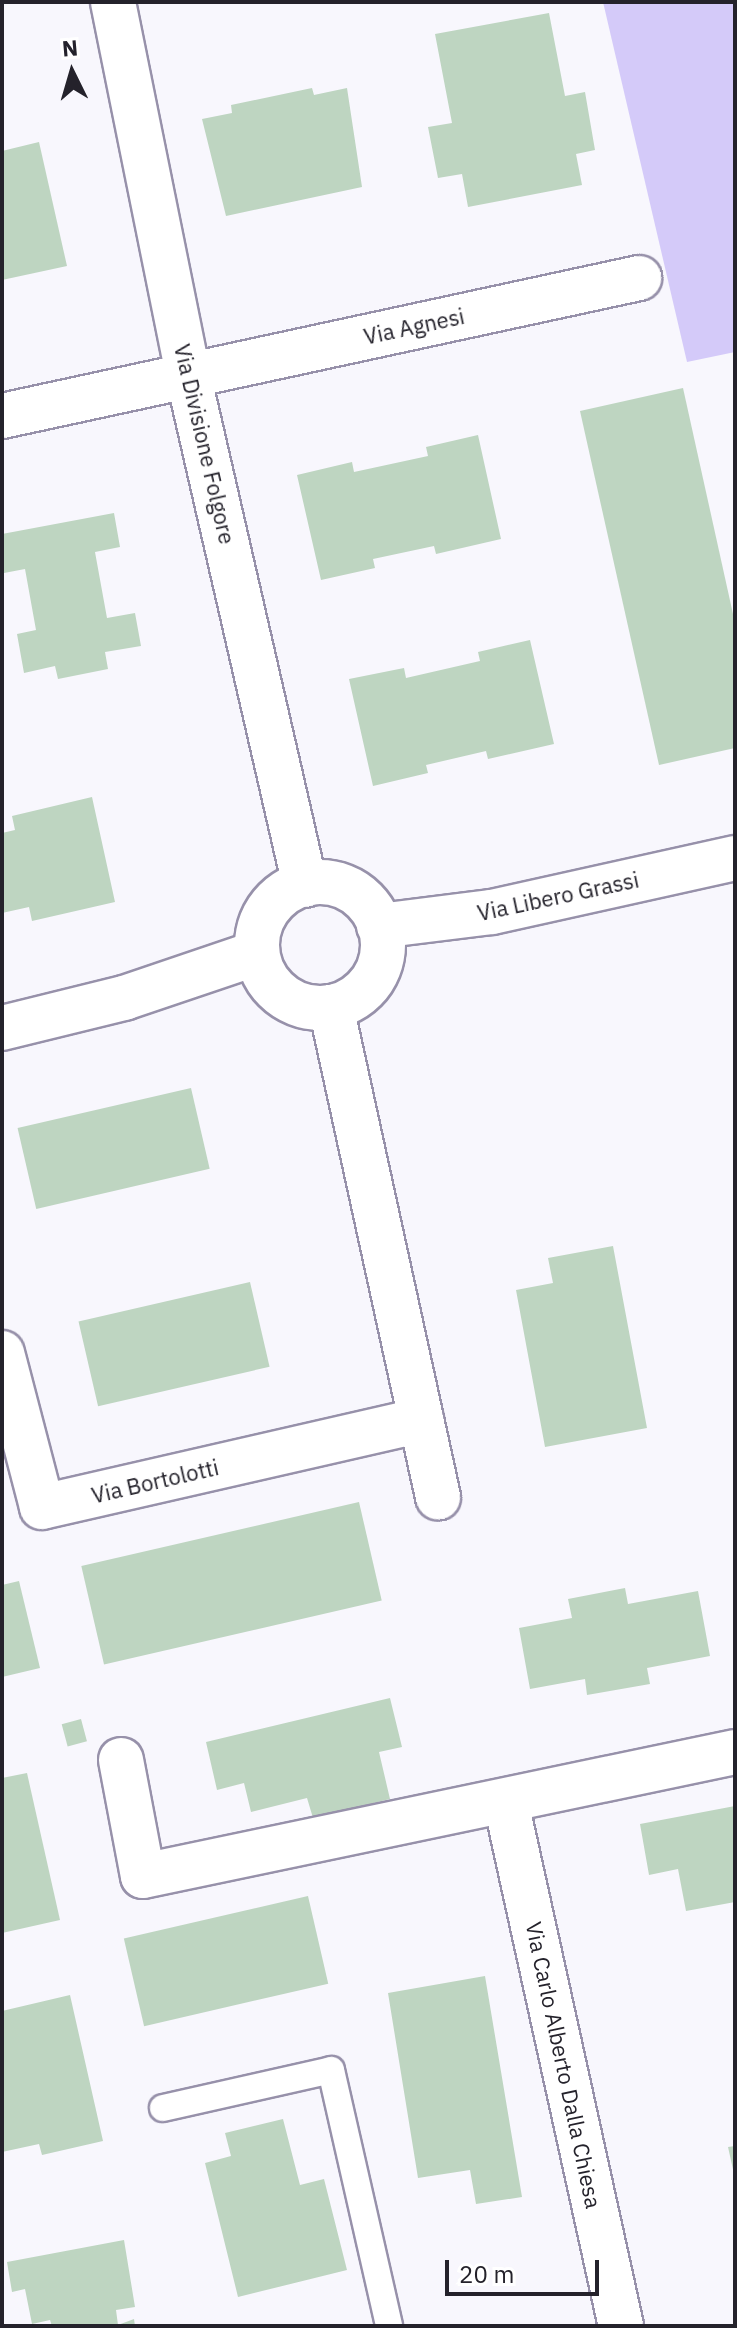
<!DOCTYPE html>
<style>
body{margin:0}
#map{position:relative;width:737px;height:2328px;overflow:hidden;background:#f8f7fd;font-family:"IBM Plex Sans",sans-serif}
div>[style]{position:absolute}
.green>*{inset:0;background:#d4caf9}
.building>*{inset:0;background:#bed5c1;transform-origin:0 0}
.roads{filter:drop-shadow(2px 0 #9791aa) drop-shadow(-2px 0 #9791aa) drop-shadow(0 2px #9791aa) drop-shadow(0 -2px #9791aa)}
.service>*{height:26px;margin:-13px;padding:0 13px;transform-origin:13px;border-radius:13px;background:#fff}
.minor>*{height:44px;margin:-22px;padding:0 22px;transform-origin:22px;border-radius:22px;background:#fff}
.minor>.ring{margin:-22px;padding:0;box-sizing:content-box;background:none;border:44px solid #fff;border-radius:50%}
span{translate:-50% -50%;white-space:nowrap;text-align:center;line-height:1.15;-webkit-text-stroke:8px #fff;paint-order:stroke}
.street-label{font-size:22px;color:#24222b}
.frame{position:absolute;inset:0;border:4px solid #24222b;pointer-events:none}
.north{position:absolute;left:32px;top:32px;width:80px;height:80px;-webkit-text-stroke:6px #fff;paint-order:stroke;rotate:355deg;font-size:22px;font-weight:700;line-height:32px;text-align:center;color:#24222b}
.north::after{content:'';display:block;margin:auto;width:28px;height:36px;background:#24222b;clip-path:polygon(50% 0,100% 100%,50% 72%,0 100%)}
.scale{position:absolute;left:445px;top:2260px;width:154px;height:36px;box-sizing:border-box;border:4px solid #24222b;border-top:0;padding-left:10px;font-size:24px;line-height:28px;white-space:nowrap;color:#24222b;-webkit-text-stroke:6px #fff;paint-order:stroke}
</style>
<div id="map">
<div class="green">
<i style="clip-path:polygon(603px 2px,735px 2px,735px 352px,687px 362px)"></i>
</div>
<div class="building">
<i style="clip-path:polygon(549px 13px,565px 96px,585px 92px,595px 150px,576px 154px,582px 185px,468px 207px,462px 174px,438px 178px,428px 127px,452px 123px,435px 34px)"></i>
<i style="clip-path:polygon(312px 88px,314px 95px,347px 88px,362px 187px,226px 216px,202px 119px,232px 113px,231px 105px)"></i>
<i style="clip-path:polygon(39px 142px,67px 266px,2px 280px,2px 151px)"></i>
<i style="clip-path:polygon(683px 388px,735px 623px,735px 748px,659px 765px,580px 411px)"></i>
<i style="clip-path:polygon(478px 435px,501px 539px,436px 554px,434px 546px,373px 559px,375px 568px,321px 580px,297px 475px,352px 462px,354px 472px,428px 456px,426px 447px)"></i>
<i style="clip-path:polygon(114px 513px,120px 547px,95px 552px,107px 618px,135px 613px,141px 646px,105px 652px,108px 669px,58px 679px,55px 666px,24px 673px,17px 634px,36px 630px,25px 569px,4px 573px,2px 534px)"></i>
<i style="clip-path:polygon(530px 640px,554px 744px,488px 759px,486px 751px,426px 765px,428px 773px,373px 786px,349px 679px,404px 668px,406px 678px,480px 661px,478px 652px)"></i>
<i style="clip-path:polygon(92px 797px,115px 902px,32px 921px,29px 907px,2px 913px,2px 833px,15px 830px,12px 816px)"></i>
<i style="left:191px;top:1088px;width:83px;height:178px;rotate:77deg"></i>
<i style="clip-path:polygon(613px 1246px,647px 1428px,545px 1447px,516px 1290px,553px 1283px,548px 1258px)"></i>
<i style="left:250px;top:1282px;width:87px;height:176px;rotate:77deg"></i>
<i style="left:359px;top:1502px;width:101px;height:285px;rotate:77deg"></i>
<i style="clip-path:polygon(19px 1581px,40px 1668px,2px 1677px,2px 1585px)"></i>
<i style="clip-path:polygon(625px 1588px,628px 1604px,698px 1591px,710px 1656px,647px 1668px,650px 1684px,587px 1695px,585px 1679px,530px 1689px,519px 1628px,572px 1618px,568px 1599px)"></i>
<i style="clip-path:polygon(390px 1698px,402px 1747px,379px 1752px,390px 1799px,313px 1818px,307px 1798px,251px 1812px,244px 1783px,217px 1790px,206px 1742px)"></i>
<i style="left:81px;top:1719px;width:23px;height:20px;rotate:75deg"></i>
<i style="clip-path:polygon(27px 1773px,60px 1920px,2px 1933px,2px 1778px)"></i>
<i style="clip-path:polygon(735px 1806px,735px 1902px,686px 1911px,678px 1869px,649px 1875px,640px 1824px)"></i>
<i style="left:308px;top:1896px;width:90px;height:189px;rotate:77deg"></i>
<i style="clip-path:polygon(485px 1976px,522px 2197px,476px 2204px,470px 2170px,418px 2178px,388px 1993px)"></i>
<i style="clip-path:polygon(70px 1995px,103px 2141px,42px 2155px,39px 2144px,2px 2152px,2px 2011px)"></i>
<i style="clip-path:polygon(283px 2119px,300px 2185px,324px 2179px,347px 2270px,238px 2297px,205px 2163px,231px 2156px,225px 2133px)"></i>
<i style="clip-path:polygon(735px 2146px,735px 2173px,734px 2174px,728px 2147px)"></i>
<i style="clip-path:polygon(124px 2240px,135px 2307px,116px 2310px,118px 2325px,134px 2319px,135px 2326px,52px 2326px,50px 2320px,32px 2324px,25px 2289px,12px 2292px,7px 2262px)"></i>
</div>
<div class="roads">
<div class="service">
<i style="left:163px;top:2108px;width:172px;rotate:-12.7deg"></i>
<i style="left:331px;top:2070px;width:262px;rotate:77.2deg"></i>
</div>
<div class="minor">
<i style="left:113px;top:2px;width:380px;rotate:78.6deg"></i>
<i style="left:188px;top:375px;width:523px;rotate:77.08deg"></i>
<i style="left:2px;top:416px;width:652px;rotate:-12.22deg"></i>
<i class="ring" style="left:257px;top:882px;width:82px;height:82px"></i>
<i style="left:379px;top:926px;width:114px;rotate:-7.1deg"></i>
<i style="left:492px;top:912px;width:249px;rotate:-12.5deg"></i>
<i style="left:331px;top:1007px;width:502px;rotate:77.68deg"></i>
<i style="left:2px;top:1028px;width:126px;rotate:-13.8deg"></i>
<i style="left:124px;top:998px;width:140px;rotate:-18.7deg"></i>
<i style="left:2px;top:1353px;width:159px;rotate:75.4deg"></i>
<i style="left:42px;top:1507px;width:389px;rotate:-12.9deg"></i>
<i style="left:121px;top:1760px;width:118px;rotate:79.3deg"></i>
<i style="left:143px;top:1876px;width:605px;rotate:-11.83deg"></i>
<i style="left:506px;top:1803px;width:535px;rotate:77.6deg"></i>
</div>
</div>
<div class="street-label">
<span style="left:414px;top:326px;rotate:-12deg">Via Agnesi</span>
<span style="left:205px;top:444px;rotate:77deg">Via Divisione Folgore</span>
<span style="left:558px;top:896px;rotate:-12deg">Via Libero Grassi</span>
<span style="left:155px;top:1481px;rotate:-13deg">Via Bortolotti</span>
<span style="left:564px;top:2065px;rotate:78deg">Via Carlo Alberto Dalla Chiesa</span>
</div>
<div class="frame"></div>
<div class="north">N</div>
<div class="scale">20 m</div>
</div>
